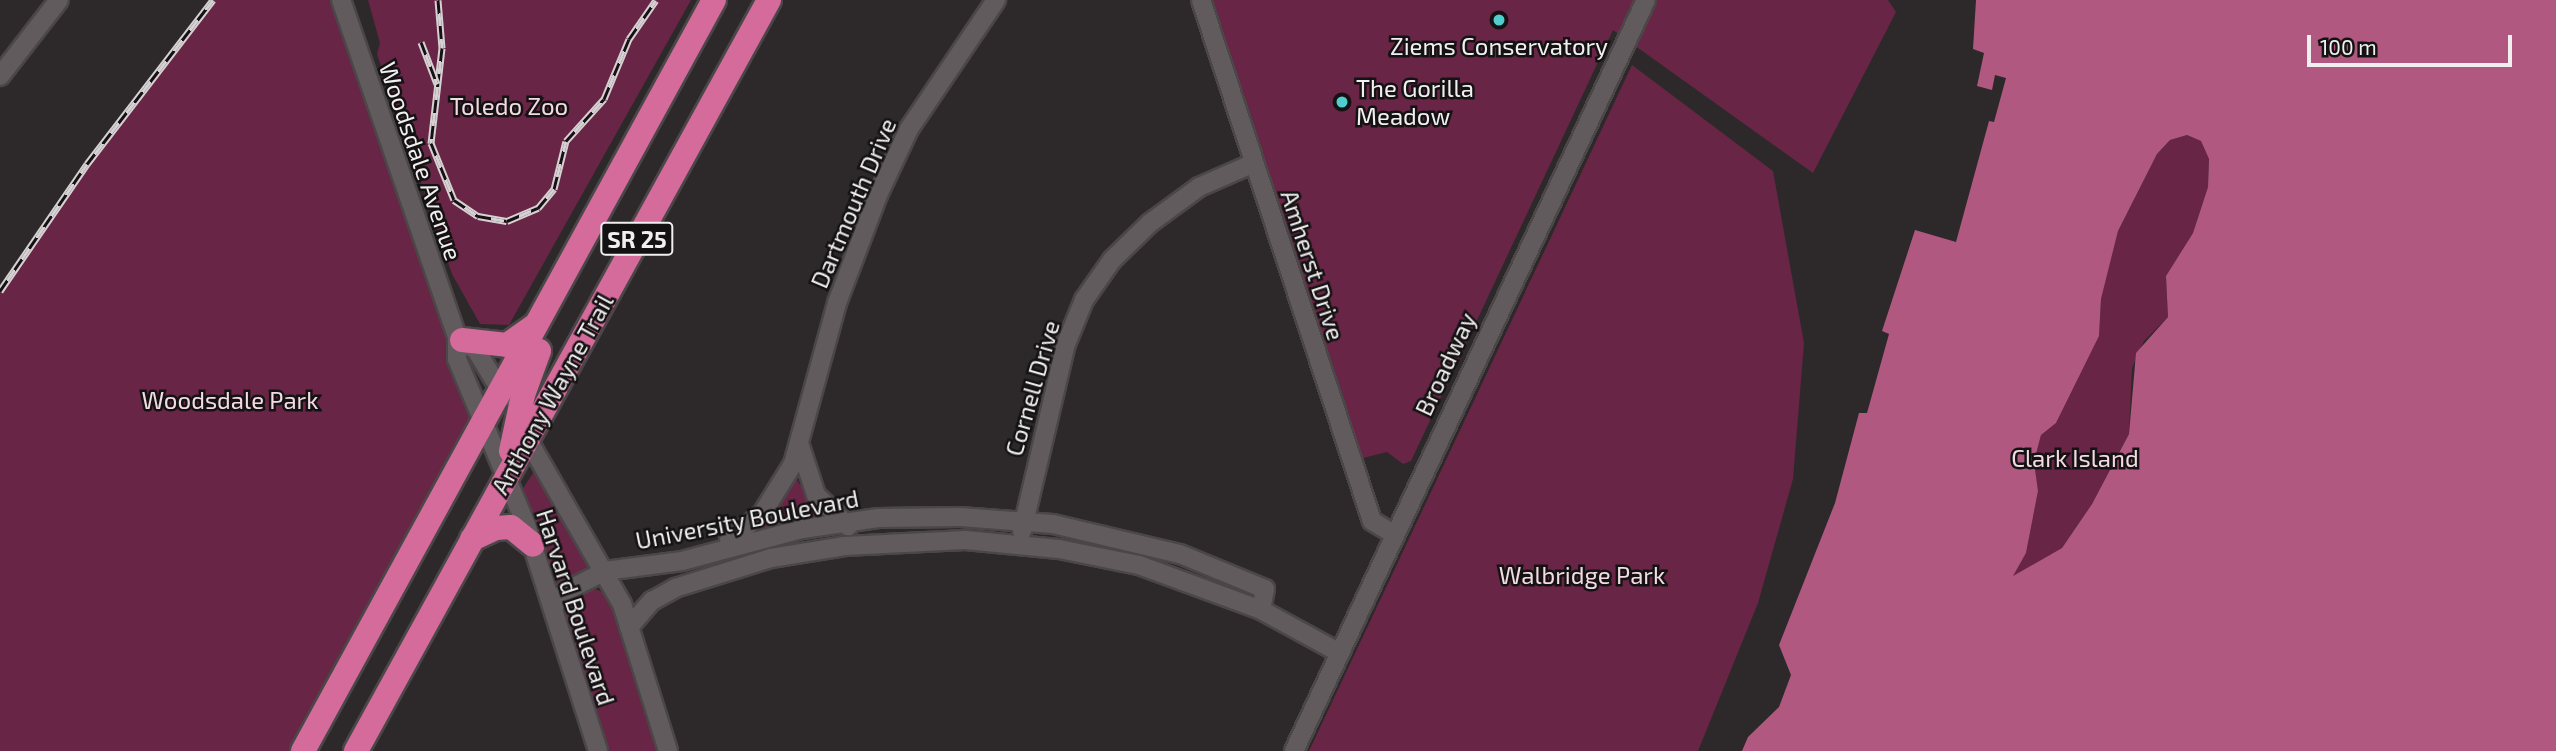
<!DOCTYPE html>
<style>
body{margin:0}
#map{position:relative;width:2556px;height:751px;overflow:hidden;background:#2d292a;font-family:"Exo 2",sans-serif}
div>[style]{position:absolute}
.green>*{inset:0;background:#682546}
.water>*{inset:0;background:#b15881}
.roads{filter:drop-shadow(2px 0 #4b4648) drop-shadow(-2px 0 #4b4648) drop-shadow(0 2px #4b4648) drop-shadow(0 -2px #4b4648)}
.minor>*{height:18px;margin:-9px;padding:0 9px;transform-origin:9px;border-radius:9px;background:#615b5d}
.highway>*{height:24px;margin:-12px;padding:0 12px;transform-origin:12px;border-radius:12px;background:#d46b9b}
.rail>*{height:7px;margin-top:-3.5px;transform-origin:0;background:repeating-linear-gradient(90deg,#141213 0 13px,#d5d2d3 0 26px);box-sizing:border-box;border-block:2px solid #d5d2d3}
.dots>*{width:19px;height:19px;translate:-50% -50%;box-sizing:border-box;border:4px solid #141213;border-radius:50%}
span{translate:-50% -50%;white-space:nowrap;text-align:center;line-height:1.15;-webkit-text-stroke:5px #141213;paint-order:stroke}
.shield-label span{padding:2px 5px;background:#141213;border:2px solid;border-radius:5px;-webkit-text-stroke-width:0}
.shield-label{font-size:23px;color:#f2eff0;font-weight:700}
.poi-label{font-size:24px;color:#f2eff0}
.left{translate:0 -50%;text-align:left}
.park-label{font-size:24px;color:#f3dae3}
.street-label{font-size:24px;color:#f2eff0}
.scale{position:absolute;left:2307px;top:35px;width:205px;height:32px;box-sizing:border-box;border:4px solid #f2eff0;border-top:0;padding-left:9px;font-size:21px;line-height:24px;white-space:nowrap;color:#f2eff0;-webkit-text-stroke:5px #141213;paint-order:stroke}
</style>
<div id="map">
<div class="green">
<i style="clip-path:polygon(213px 0,341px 0,481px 426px,303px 751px,0 751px,0 291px,87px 164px)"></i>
<i style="clip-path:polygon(368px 0,691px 0,509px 325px,480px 324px,452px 274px,377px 54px,380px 43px)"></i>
<i style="clip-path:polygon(1211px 0,1888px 0,1896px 12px,1813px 173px,1613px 30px,1411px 461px,1403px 464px,1387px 452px,1359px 459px)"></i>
<i style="clip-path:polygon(1632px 65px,1773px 171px,1804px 343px,1793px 479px,1758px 603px,1698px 751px,1309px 751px)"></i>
<i style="clip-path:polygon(2187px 135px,2201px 141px,2209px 159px,2208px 187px,2193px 233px,2166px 276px,2168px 317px,2144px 341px,2132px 368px,2129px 434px,2092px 504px,2062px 548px,2012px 577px,2026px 553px,2038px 491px,2034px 463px,2041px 435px,2056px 423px,2099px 336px,2101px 299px,2118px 231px,2157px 154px,2170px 140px)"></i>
<i style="clip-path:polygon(535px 470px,591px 565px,559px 588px,522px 490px)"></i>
<i style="clip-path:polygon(796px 479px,823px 515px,817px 520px,765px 527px)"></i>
<i style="clip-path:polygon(588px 586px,607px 594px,613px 605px,660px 751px,603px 751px,561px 615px,566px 600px)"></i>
</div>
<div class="water">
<i style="clip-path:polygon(evenodd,1976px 0,2556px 0,2556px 751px,1742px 751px,1748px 737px,1779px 707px,1791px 675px,1779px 645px,1835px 503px,1859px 413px,1867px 413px,1889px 334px,1882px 331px,1915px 230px,1956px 242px,1989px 121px,1994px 122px,2006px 78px,1995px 75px,1992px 90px,1977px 86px,1984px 53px,1973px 49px,1976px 0,2187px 135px,2201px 141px,2209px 159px,2208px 187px,2193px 233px,2166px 276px,2168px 317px,2136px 353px,2129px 434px,2092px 504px,2062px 548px,2013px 576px,2026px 553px,2038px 491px,2034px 462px,2041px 435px,2056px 423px,2099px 336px,2101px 299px,2118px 231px,2157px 154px,2170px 140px,2187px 135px)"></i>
</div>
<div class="roads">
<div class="minor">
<i style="left:341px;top:0;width:356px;rotate:71deg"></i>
<i style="left:457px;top:337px;width:22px;rotate:90deg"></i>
<i style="left:457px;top:359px;width:180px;rotate:67.4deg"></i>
<i style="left:526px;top:525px;width:237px;rotate:72.3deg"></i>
<i style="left:1201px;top:0;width:548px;rotate:71.83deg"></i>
<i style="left:1372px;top:521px;width:26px;rotate:31deg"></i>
<i style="left:0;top:76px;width:96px;rotate:-52.2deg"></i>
<i style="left:460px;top:339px;width:19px;rotate:35deg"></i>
<i style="left:476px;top:350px;width:54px;rotate:58.7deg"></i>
<i style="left:524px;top:433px;width:197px;rotate:60.2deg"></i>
<i style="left:622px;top:604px;width:154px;rotate:72.6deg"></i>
<i style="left:800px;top:446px;width:52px;rotate:71.9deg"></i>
<i style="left:816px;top:495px;width:45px;rotate:44.1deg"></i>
<i style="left:1022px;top:531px;width:192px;rotate:-76.8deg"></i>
<i style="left:1066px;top:344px;width:48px;rotate:-67.8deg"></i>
<i style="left:1084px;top:300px;width:49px;rotate:-55deg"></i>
<i style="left:1112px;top:260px;width:53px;rotate:-44.2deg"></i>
<i style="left:1150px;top:223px;width:61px;rotate:-36.3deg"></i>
<i style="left:1199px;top:187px;width:60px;rotate:-23.6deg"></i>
<i style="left:729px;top:540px;width:42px;rotate:-38.2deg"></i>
<i style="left:762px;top:514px;width:59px;rotate:-58.2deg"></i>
<i style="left:793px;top:464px;width:167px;rotate:-74.7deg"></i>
<i style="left:837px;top:303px;width:116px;rotate:-69.2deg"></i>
<i style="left:878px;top:195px;width:73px;rotate:-64.8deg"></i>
<i style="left:909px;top:129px;width:156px;rotate:-56deg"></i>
<i style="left:553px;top:607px;width:21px;rotate:-51deg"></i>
<i style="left:566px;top:591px;width:44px;rotate:-27.1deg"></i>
<i style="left:605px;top:571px;width:78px;rotate:-7.4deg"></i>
<i style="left:682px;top:561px;width:124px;rotate:-14.9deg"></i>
<i style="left:802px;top:529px;width:77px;rotate:-8.2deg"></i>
<i style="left:878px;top:518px;width:82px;rotate:-0.7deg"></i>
<i style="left:960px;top:517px;width:93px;rotate:4.3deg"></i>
<i style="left:1053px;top:524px;width:130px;rotate:13.3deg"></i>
<i style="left:1180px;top:554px;width:92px;rotate:22.4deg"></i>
<i style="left:1265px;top:589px;width:21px;rotate:101deg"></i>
<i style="left:629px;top:627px;width:35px;rotate:-49deg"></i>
<i style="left:652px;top:601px;width:26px;rotate:-29deg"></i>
<i style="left:675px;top:588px;width:101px;rotate:-17.4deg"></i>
<i style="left:771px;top:558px;width:75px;rotate:-9.2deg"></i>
<i style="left:845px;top:546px;width:120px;rotate:-2.9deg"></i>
<i style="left:965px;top:540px;width:94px;rotate:5.5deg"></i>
<i style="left:1059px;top:549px;width:82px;rotate:11.3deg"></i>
<i style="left:1139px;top:565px;width:130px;rotate:20.2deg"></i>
<i style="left:1261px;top:610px;width:90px;rotate:28.6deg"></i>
<i style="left:1294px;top:751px;width:829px;rotate:-64.89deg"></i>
</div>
<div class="highway">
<i style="left:462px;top:340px;width:45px;rotate:6.3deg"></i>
<i style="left:507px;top:345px;width:35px;rotate:-35deg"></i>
<i style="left:511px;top:451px;width:57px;rotate:-77.9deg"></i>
<i style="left:523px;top:395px;width:47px;rotate:-70deg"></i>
<i style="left:472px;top:539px;width:26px;rotate:-25deg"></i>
<i style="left:496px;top:528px;width:15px;rotate:-4deg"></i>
<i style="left:511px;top:527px;width:28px;rotate:39deg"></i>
<i style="left:303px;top:751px;width:856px;rotate:-61.31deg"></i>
<i style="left:356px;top:751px;width:857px;rotate:-61.19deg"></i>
</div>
</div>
<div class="rail">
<i style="left:438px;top:0;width:48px;rotate:85.2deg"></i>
<i style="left:442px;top:48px;width:96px;rotate:96.6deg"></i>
<i style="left:431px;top:143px;width:61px;rotate:68deg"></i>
<i style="left:454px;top:200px;width:29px;rotate:34deg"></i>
<i style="left:478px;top:216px;width:29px;rotate:10deg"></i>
<i style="left:507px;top:221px;width:34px;rotate:-23deg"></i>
<i style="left:538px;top:208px;width:25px;rotate:-50deg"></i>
<i style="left:554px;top:189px;width:49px;rotate:-76deg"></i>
<i style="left:566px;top:141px;width:57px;rotate:-47.9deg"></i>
<i style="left:604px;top:99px;width:65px;rotate:-67.4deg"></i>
<i style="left:629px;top:39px;width:47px;rotate:-55.3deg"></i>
<i style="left:421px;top:42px;width:45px;rotate:69.1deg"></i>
<i style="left:0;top:291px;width:154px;rotate:-55.6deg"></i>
<i style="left:87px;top:164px;width:207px;rotate:-52.5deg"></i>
</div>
<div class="dots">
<i style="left:1499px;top:20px;background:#52cdcd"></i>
<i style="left:1342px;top:102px;background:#52cdcd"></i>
</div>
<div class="shield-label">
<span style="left:637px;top:239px">SR 25</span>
</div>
<div class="poi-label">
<span style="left:1499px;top:46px">Ziems Conservatory</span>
<span class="left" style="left:1356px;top:102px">The Gorilla<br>Meadow</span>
</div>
<div class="park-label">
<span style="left:509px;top:106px">Toledo Zoo</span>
<span style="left:230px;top:400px">Woodsdale Park</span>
<span style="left:2075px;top:458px">Clark Island</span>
<span style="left:1582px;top:575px">Walbridge Park</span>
</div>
<div class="street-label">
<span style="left:421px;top:161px;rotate:71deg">Woodsdale Avenue</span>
<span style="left:853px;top:203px;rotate:-67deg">Dartmouth Drive</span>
<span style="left:1313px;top:265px;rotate:72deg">Amherst Drive</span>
<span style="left:1445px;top:364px;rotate:-65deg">Broadway</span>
<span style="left:1032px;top:388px;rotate:-74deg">Cornell Drive</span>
<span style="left:552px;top:394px;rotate:-61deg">Anthony Wayne Trail</span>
<span style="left:747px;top:519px;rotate:-11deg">University Boulevard</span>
<span style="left:576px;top:607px;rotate:72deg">Harvard Boulevard</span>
</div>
<div class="scale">100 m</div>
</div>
